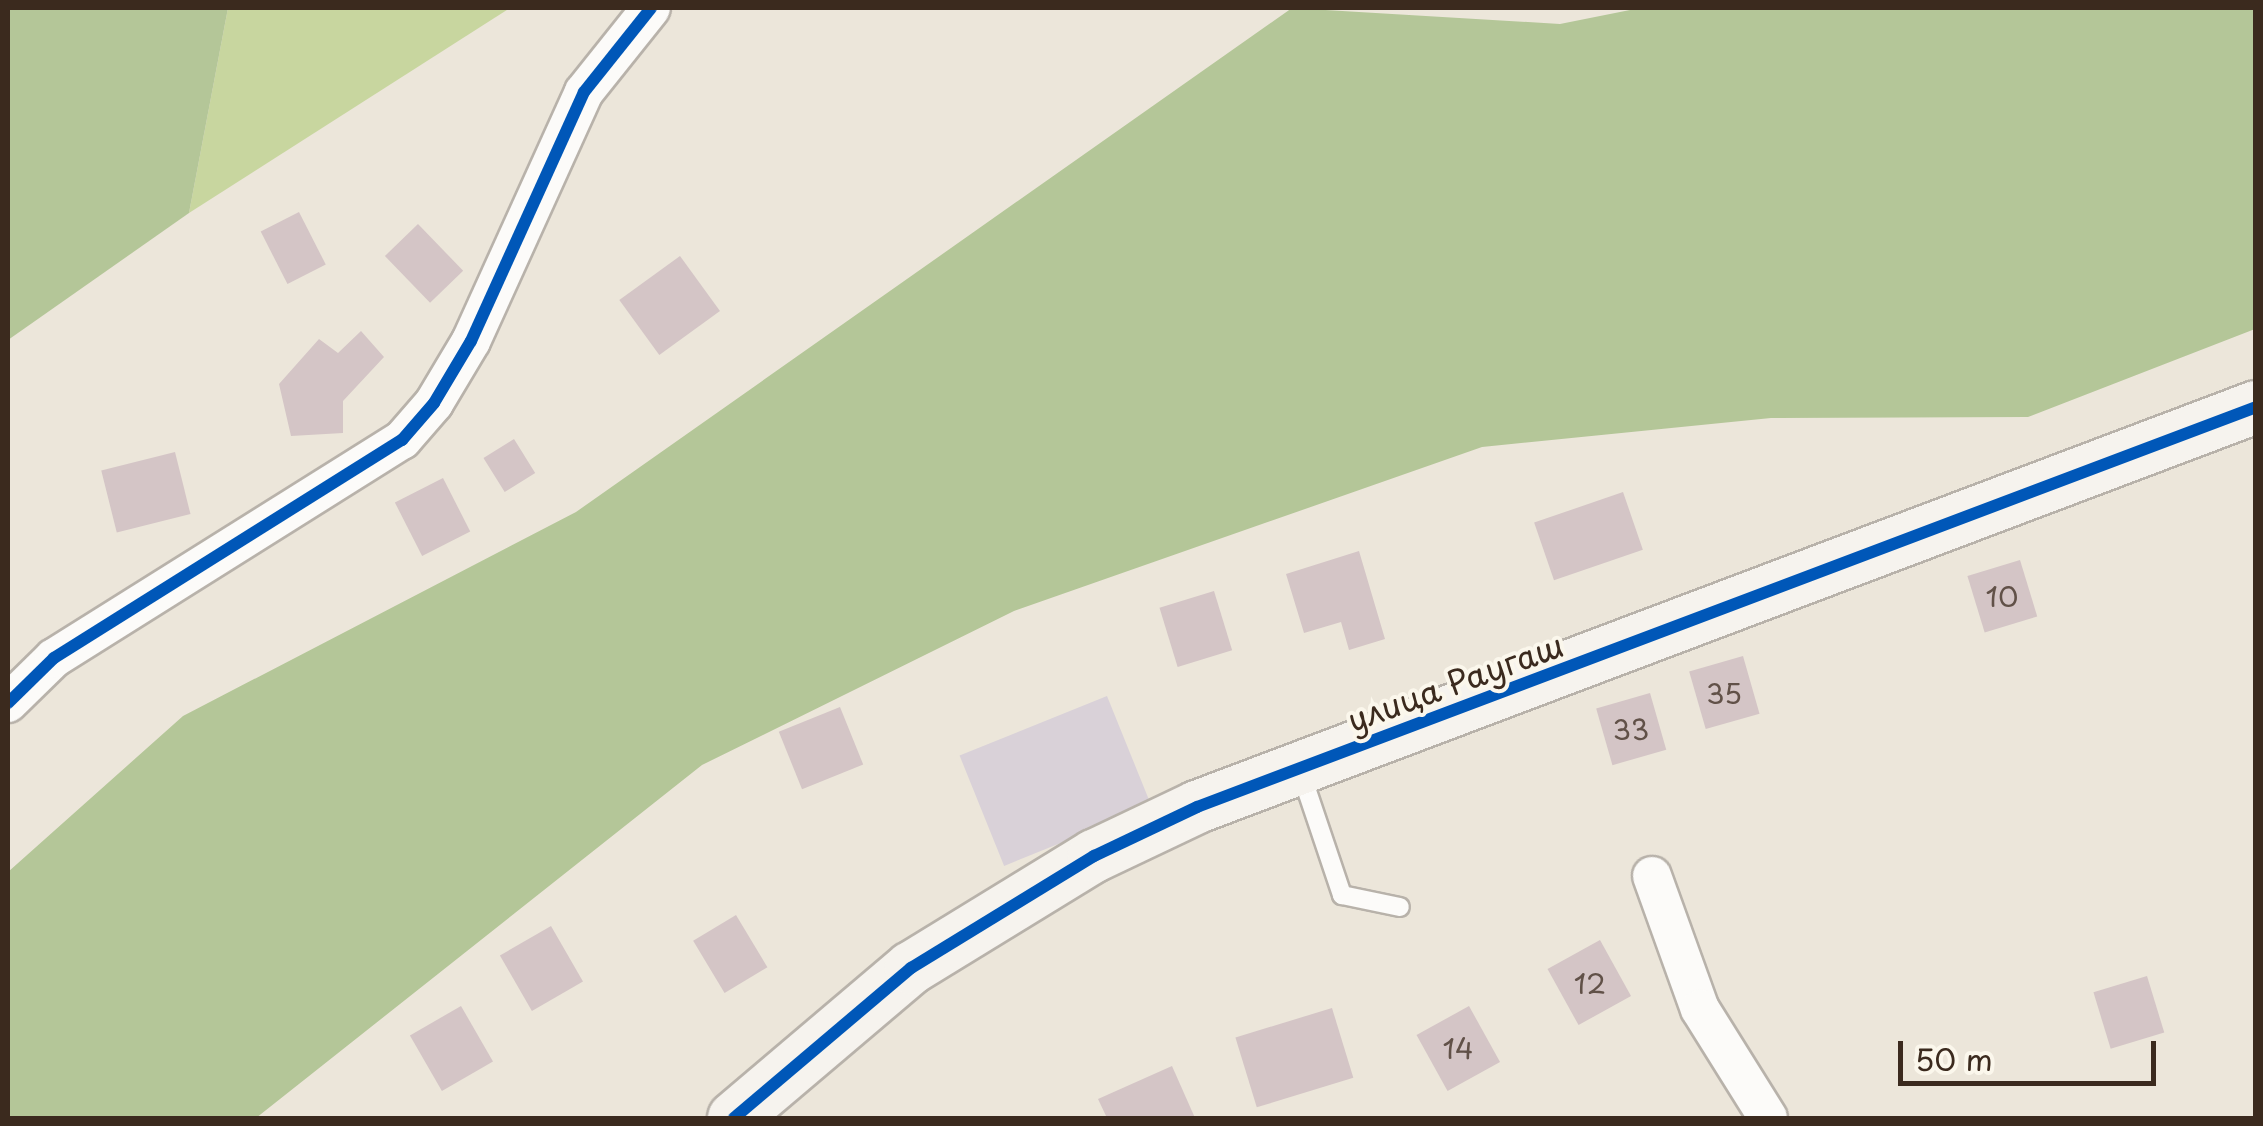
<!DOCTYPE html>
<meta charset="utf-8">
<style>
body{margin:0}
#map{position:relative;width:2263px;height:1126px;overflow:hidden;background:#ece6da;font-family:"Playpen Sans",sans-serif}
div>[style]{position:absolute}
.industrial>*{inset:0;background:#d9d1d8;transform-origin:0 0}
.green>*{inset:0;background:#c8d69f}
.forest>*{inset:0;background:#b4c698}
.building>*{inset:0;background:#d4c5c6;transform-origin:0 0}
.roads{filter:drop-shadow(2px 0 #b8b2aa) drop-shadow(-2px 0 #b8b2aa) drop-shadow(0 2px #b8b2aa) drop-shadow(0 -2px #b8b2aa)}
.lane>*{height:18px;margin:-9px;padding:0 9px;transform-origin:9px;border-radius:9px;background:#fcfbf9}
.street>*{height:38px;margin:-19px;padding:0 19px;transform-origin:19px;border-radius:19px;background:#fcfbf9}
.secondary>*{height:52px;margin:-26px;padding:0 26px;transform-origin:26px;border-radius:26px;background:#f6f3ee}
.cycleway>*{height:12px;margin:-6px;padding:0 6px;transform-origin:6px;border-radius:6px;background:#0057b8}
span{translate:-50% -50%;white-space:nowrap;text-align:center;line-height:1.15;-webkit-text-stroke:8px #fbf7ec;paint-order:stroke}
.number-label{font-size:28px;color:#615148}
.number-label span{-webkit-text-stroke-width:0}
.street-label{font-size:32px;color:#3b2a1e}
.frame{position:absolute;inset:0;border:10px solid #3b2a1e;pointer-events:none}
.scale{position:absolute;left:1898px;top:1041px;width:258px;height:45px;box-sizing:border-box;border:5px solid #3b2a1e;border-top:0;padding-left:12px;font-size:30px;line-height:35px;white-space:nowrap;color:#3b2a1e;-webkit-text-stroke:8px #fbf7ec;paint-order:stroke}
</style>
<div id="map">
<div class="industrial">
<i style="left:1107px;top:696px;width:119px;height:159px;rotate:68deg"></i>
</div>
<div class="green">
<i style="clip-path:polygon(228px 8px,510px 8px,189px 213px)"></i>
</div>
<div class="forest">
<i style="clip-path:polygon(8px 8px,228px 8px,189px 213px,8px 340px)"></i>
<i style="clip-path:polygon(1292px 8px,1560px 24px,1640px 8px,2255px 8px,2255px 329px,2028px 417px,1771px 418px,1482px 447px,1014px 611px,702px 765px,256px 1118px,8px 1118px,8px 872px,183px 716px,576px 512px)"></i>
</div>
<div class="building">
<i style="left:299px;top:212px;width:59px;height:43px;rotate:63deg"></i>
<i style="left:418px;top:224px;width:65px;height:46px;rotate:46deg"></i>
<i style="left:680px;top:256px;width:68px;height:75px;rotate:54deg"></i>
<i style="clip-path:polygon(361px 331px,384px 357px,343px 401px,343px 433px,291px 436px,279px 384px,319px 339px,338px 353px)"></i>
<i style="left:514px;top:439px;width:40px;height:36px;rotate:58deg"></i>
<i style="left:175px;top:452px;width:64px;height:76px;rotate:76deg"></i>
<i style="left:443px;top:478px;width:60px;height:54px;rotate:63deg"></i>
<i style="left:1623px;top:492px;width:61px;height:94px;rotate:71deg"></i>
<i style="clip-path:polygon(1359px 551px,1385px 639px,1349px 650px,1341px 622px,1304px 633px,1286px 574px)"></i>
<i style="left:2020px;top:560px;width:59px;height:55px;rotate:73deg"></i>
<i style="left:1214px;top:591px;width:62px;height:57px;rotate:73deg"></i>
<i style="left:1743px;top:656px;width:60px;height:56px;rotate:74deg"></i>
<i style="left:1650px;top:693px;width:59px;height:56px;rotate:74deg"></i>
<i style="left:840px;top:707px;width:62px;height:66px;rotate:68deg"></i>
<i style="left:736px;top:915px;width:61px;height:50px;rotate:59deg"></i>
<i style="left:551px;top:926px;width:64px;height:59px;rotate:60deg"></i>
<i style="left:1600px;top:940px;width:64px;height:60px;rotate:61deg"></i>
<i style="left:2147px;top:976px;width:59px;height:56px;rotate:73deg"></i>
<i style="left:461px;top:1006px;width:64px;height:59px;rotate:60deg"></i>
<i style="left:1469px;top:1006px;width:64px;height:60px;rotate:61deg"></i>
<i style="left:1332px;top:1008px;width:73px;height:101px;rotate:73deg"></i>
<i style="clip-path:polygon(1172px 1066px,1195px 1118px,1107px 1118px,1098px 1099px)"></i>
</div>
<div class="roads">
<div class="lane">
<i style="left:1301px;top:773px;width:129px;rotate:71.4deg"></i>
<i style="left:1342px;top:895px;width:59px;rotate:11.7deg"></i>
</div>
<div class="street">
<i style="left:8px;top:703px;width:64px;rotate:-44.4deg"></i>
<i style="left:54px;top:658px;width:411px;rotate:-32.1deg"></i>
<i style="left:402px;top:440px;width:49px;rotate:-49.1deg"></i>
<i style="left:434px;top:403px;width:72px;rotate:-59.2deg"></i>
<i style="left:471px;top:341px;width:273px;rotate:-65.6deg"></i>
<i style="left:584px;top:92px;width:107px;rotate:-51.4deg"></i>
<i style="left:1652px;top:876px;width:141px;rotate:70.2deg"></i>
<i style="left:1700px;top:1009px;width:128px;rotate:58deg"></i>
</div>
<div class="secondary">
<i style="left:734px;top:1118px;width:232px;rotate:-40.3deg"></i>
<i style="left:911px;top:968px;width:215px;rotate:-31.5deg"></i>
<i style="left:1094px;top:856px;width:114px;rotate:-25.4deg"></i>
<i style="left:1197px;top:807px;width:1132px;rotate:-20.69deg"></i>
</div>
</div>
<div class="cycleway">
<i style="left:8px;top:703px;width:64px;rotate:-44.4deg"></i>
<i style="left:54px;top:658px;width:411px;rotate:-32.1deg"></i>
<i style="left:402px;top:440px;width:49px;rotate:-49.1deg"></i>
<i style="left:434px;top:403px;width:72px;rotate:-59.2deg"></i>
<i style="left:471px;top:341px;width:273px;rotate:-65.6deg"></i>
<i style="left:584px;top:92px;width:107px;rotate:-51.4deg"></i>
<i style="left:734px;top:1118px;width:232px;rotate:-40.3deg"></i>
<i style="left:911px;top:968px;width:215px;rotate:-31.5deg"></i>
<i style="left:1094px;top:856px;width:114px;rotate:-25.4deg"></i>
<i style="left:1197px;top:807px;width:1132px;rotate:-20.69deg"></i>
</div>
<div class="number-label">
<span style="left:2002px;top:596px">10</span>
<span style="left:1724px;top:693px">35</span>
<span style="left:1631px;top:729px">33</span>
<span style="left:1590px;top:983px">12</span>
<span style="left:1458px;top:1048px">14</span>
</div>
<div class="street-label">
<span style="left:1455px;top:682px;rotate:-20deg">улица Раугаш</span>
</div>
<div class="frame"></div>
<div class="scale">50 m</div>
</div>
